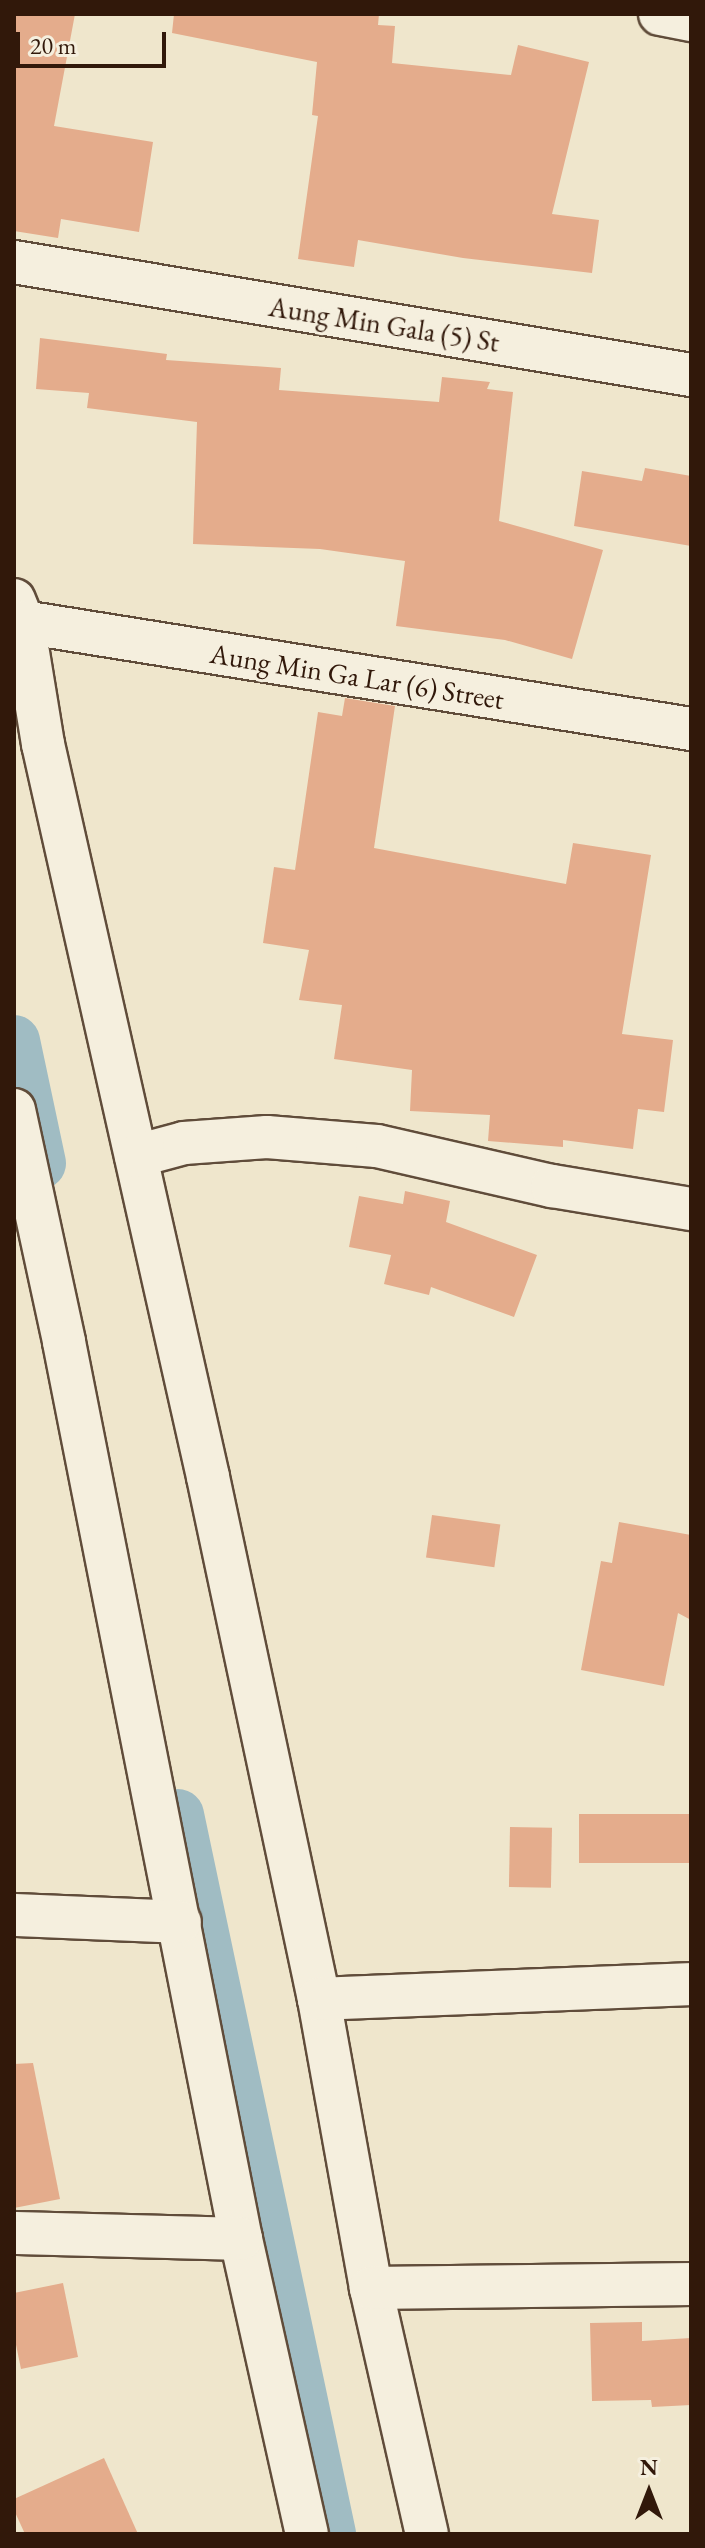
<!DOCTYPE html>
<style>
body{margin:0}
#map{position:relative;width:705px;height:2548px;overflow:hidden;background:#efe6cc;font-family:"EB Garamond",serif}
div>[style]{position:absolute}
.canal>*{height:52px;margin:-26px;padding:0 26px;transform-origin:26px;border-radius:26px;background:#a0bcc3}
.building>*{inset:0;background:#e4ac8c;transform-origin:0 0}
.roads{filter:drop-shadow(2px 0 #604c3a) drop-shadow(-2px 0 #604c3a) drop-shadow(0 2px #604c3a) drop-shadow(0 -2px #604c3a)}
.street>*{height:42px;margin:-21px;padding:0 21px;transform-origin:21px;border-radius:21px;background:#f5efde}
span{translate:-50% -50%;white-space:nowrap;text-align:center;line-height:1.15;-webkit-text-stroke:6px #f5efde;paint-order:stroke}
.street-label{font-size:28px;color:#31180a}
.frame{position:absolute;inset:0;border:16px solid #31180a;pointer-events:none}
.north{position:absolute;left:609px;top:2452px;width:80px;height:80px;-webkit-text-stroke:6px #f5efde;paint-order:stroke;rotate:0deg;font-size:22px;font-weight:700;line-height:32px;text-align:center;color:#31180a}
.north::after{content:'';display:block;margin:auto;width:28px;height:36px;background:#31180a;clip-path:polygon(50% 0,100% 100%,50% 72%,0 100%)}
.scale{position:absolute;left:16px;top:32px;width:150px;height:36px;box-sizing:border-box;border:4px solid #31180a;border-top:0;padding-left:10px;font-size:24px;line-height:28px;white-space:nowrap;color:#31180a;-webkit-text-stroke:6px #f5efde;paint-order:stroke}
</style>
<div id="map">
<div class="canal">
<i style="left:14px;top:1041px;width:125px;rotate:78deg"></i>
<i style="left:178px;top:1815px;width:735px;rotate:78.06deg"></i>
</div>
<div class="building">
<i style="clip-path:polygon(14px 14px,75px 14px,54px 126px,153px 142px,139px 232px,61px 219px,58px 238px,14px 231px)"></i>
<i style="clip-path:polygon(174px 14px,379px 14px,378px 25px,395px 26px,392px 63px,511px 75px,518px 45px,589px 62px,552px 214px,599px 220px,592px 273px,463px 258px,358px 240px,354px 267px,298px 259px,318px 116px,312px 115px,317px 62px,172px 33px)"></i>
<i style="clip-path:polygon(40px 338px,167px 354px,166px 360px,281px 368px,279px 390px,439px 402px,442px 377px,490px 382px,487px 389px,513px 392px,499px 521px,603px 550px,572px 659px,505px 640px,396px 626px,405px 561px,320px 549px,193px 544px,197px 422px,87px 408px,89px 393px,36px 389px)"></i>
<i style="clip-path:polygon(645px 468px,691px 476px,691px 546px,574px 526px,582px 471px,642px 481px)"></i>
<i style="clip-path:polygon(345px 698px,395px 706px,374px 848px,566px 884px,573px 843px,651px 855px,622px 1034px,673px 1040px,664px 1112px,638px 1109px,633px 1149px,563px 1140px,563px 1147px,488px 1141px,490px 1115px,410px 1111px,412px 1070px,334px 1059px,342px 1005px,299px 1000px,309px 950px,263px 943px,274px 867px,295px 870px,318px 712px,342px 716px)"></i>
<i style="clip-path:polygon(405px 1191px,450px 1201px,446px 1222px,537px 1255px,514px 1317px,431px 1287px,429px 1295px,384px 1284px,391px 1255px,349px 1247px,359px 1196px,403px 1204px)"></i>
<i style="left:432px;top:1515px;width:69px;height:43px;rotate:8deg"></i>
<i style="clip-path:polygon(619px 1522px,691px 1535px,691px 1620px,678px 1613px,664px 1686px,581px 1670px,601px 1561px,612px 1563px)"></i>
<i style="left:579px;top:1814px;width:112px;height:49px"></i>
<i style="left:510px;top:1827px;width:42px;height:60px;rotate:1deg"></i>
<i style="clip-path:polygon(33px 2063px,60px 2199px,14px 2208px,14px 2064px)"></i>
<i style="clip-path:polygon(63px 2283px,78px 2357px,21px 2369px,14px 2335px,14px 2293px)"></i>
<i style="clip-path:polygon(642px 2322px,642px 2341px,691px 2338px,691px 2405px,652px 2407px,651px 2400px,592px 2401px,590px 2323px)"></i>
<i style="clip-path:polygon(104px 2458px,138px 2534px,25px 2534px,14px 2510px,14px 2499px)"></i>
</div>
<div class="roads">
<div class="street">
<i style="left:660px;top:14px;width:32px;rotate:11deg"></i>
<i style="left:14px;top:262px;width:686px;rotate:9.48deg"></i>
<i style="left:14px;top:600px;width:24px;rotate:68deg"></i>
<i style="left:23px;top:622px;width:124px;rotate:80.7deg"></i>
<i style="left:43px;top:744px;width:751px;rotate:77.31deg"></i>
<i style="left:208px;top:1477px;width:534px;rotate:78deg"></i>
<i style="left:319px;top:1999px;width:294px;rotate:79.8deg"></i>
<i style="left:371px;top:2288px;width:252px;rotate:77.2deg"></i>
<i style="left:23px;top:622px;width:677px;rotate:9.1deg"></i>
<i style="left:14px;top:1110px;width:237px;rotate:77.8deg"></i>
<i style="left:64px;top:1342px;width:914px;rotate:78.84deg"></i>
<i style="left:241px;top:2239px;width:302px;rotate:77.4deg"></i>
<i style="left:136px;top:1156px;width:50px;rotate:-15.2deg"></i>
<i style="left:184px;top:1143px;width:83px;rotate:-4.1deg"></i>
<i style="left:267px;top:1137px;width:110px;rotate:4.7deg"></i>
<i style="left:377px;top:1146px;width:180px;rotate:12.9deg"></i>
<i style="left:552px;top:1186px;width:141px;rotate:9.4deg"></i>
<i style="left:14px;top:1915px;width:166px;rotate:2.4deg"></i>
<i style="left:319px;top:1999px;width:372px;rotate:-2.3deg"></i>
<i style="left:14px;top:2233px;width:227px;rotate:1.5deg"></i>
<i style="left:371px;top:2288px;width:320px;rotate:-0.7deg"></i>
</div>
</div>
<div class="street-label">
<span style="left:384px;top:324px;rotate:9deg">Aung Min Gala (5) St</span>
<span style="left:357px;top:676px;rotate:9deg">Aung Min Ga Lar (6) Street</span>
</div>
<div class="frame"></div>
<div class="north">N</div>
<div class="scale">20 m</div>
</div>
